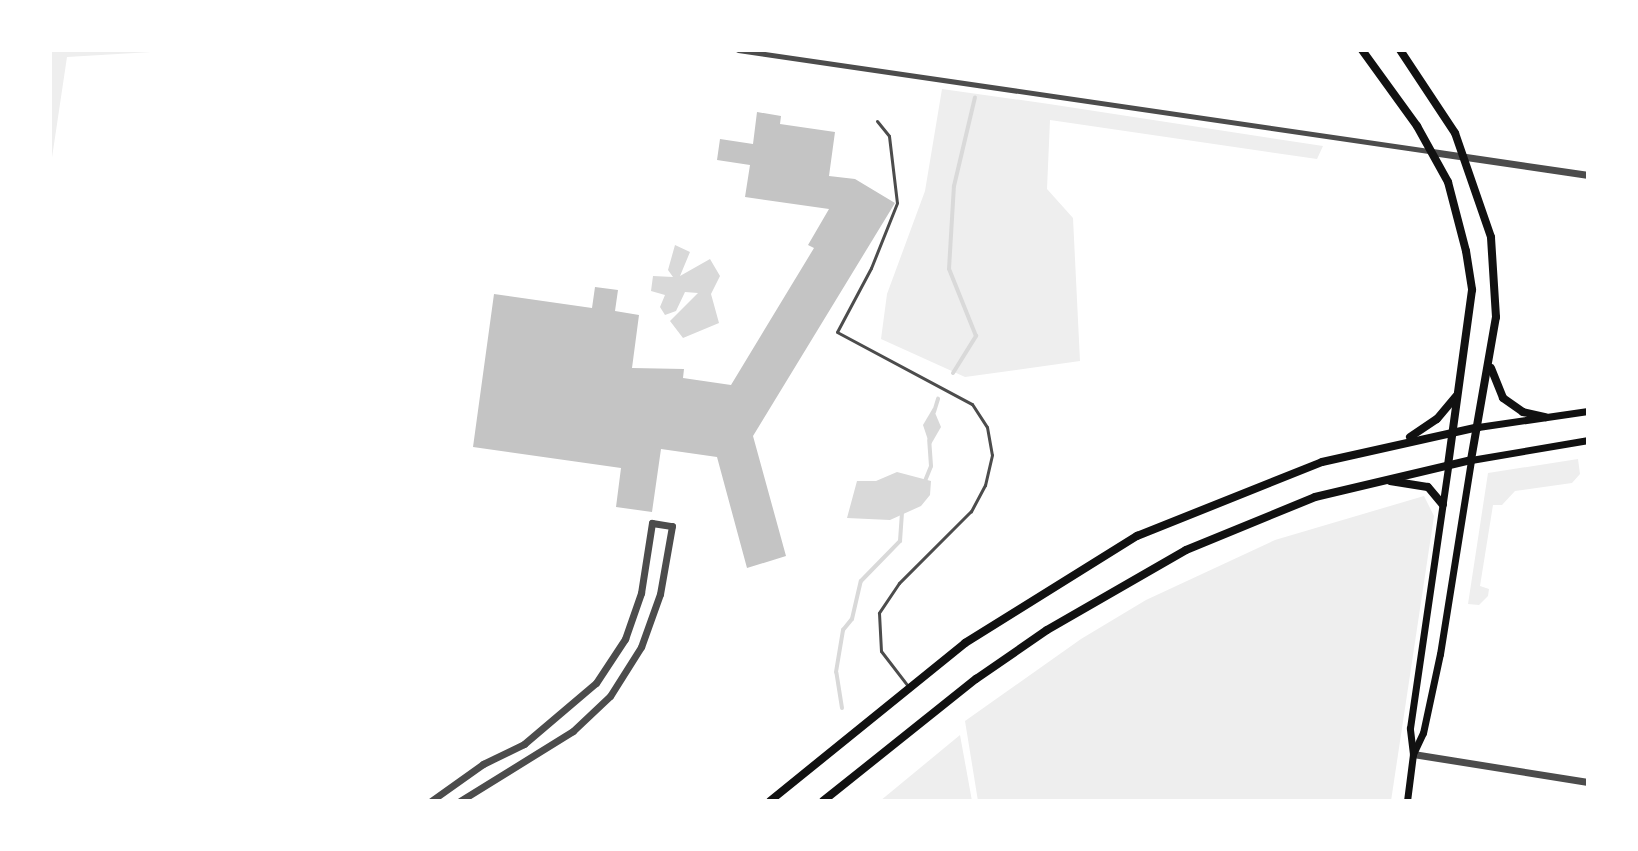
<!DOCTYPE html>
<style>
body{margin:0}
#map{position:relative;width:1638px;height:851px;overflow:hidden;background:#fff;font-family:"DM Sans",sans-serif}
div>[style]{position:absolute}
.green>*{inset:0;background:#eee}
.water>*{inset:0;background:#d9d9d9}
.stream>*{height:4px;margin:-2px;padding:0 2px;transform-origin:2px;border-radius:2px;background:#d9d9d9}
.building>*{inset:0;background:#c4c4c4}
.service>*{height:3px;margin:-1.5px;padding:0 1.5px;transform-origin:1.5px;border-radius:1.5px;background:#4c4c4c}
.minor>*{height:5px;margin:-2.5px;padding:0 2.5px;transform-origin:2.5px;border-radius:2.5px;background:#4c4c4c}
.tertiary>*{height:7px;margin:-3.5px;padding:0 3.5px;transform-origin:3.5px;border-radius:3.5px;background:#4c4c4c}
.secondary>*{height:7px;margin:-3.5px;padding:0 3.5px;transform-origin:3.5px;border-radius:3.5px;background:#111}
.primary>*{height:8px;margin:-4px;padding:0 4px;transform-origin:4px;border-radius:4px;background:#111}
span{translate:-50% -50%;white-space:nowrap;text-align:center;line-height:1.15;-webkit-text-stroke:8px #fff;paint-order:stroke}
.frame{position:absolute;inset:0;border:52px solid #fff;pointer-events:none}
</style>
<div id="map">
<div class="green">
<i style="clip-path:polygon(50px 50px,185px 50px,67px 57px,50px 171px)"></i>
<i style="clip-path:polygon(942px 89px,1049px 104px,1323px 146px,1317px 159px,1050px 120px,1047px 189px,1073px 218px,1080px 361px,965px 377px,881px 339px,887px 294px,925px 191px)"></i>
<i style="clip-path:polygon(1578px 459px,1580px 474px,1572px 483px,1515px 491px,1502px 505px,1493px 505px,1480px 586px,1489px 589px,1488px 596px,1479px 605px,1468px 604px,1488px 473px)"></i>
<i style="clip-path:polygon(1424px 496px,1434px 516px,1391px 801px,978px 801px,965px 721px,1081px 639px,1146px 600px,1275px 540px)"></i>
<i style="clip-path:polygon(960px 735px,972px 801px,880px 801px)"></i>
</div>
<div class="water">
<i style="clip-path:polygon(675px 245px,690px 252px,680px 276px,710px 259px,720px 276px,711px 294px,719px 323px,683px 338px,670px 321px,698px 293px,685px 292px,676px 311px,665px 315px,660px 307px,665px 295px,651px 291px,653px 276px,673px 277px,668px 270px)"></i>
<i style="clip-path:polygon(933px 408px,941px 427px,930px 446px,923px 425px)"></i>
<i style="clip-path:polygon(897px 472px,931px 481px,930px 495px,921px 506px,890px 520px,847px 518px,857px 481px,876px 481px)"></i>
</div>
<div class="stream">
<i style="left:953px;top:373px;width:44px;rotate:-58.1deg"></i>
<i style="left:976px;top:336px;width:72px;rotate:-111.9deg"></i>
<i style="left:949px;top:269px;width:83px;rotate:-86.6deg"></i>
<i style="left:954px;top:186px;width:91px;rotate:-76.7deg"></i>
<i style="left:934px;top:412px;width:14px;rotate:-73deg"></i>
<i style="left:925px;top:481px;width:16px;rotate:-68deg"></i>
<i style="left:931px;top:466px;width:26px;rotate:-94deg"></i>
<i style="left:842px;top:708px;width:36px;rotate:-99deg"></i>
<i style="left:836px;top:672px;width:43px;rotate:-80.5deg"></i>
<i style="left:843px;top:630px;width:14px;rotate:-51deg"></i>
<i style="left:852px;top:619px;width:39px;rotate:-77deg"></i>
<i style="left:861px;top:581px;width:56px;rotate:-45.7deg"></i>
<i style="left:900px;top:541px;width:28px;rotate:-86deg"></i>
</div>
<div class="building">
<i style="clip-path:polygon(757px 112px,781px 116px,780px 124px,835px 132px,829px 176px,855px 179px,895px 203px,753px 436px,786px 556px,747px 568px,717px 457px,661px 449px,652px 512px,616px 507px,621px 468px,473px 447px,494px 294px,592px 308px,595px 287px,618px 290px,615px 311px,639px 315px,632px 368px,684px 369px,683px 378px,731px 385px,814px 248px,808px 245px,829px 209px,745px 197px,750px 165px,717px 160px,720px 139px,753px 144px)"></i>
</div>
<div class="service">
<i style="left:877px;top:121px;width:19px;rotate:51deg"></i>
<i style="left:889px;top:136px;width:67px;rotate:83.2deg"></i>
<i style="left:897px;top:203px;width:70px;rotate:111.8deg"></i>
<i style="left:871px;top:268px;width:72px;rotate:118deg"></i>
<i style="left:837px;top:332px;width:153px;rotate:28.1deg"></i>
<i style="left:972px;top:404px;width:27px;rotate:57deg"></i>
<i style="left:987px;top:427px;width:28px;rotate:80deg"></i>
<i style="left:992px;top:455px;width:31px;rotate:103deg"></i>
<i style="left:985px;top:485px;width:30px;rotate:118deg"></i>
<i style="left:971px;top:511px;width:102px;rotate:135deg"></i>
<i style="left:899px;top:583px;width:36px;rotate:124deg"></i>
<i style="left:879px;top:613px;width:38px;rotate:87deg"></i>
<i style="left:881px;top:651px;width:44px;rotate:52.4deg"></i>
</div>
<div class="minor">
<i style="left:738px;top:50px;width:698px;rotate:8.32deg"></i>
</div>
<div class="tertiary">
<i style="left:1432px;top:152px;width:158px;rotate:8.4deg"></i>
<i style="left:1413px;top:754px;width:177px;rotate:9.1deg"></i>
<i style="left:431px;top:801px;width:64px;rotate:-35.4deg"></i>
<i style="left:483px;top:764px;width:46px;rotate:-26deg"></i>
<i style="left:524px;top:744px;width:94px;rotate:-40.3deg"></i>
<i style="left:596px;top:683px;width:53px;rotate:-56.6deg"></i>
<i style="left:625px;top:639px;width:49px;rotate:-70.8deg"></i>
<i style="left:641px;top:593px;width:71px;rotate:-81.1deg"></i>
<i style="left:652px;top:523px;width:20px;rotate:9deg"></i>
<i style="left:672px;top:526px;width:69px;rotate:100deg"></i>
<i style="left:660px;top:594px;width:56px;rotate:109.7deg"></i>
<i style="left:641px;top:647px;width:58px;rotate:122.3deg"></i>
<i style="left:610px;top:696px;width:51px;rotate:136.6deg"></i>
<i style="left:573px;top:731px;width:133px;rotate:148.2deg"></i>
</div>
<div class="secondary">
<i style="left:1478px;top:427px;width:111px;rotate:-8.3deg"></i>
<i style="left:1413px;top:754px;width:23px;rotate:-65deg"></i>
<i style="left:1423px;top:733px;width:81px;rotate:-77.9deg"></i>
<i style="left:1440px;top:654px;width:196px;rotate:-80.9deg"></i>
<i style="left:1471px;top:460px;width:119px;rotate:-9.7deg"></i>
<i style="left:1407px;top:801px;width:47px;rotate:-82.7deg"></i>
<i style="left:1413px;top:754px;width:26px;rotate:-97deg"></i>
<i style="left:1410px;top:728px;width:265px;rotate:-81.7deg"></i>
</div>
<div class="primary">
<i style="left:1362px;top:50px;width:94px;rotate:54.1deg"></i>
<i style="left:1417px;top:126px;width:64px;rotate:61deg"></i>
<i style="left:1448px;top:182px;width:71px;rotate:75.4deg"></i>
<i style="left:1466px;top:251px;width:39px;rotate:81deg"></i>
<i style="left:1472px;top:290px;width:178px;rotate:97.8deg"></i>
<i style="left:1491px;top:368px;width:32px;rotate:68deg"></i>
<i style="left:1503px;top:398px;width:24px;rotate:35deg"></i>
<i style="left:1523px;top:412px;width:23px;rotate:13deg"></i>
<i style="left:1410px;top:437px;width:32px;rotate:-34deg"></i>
<i style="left:1437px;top:419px;width:30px;rotate:-50deg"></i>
<i style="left:1390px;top:481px;width:38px;rotate:9deg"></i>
<i style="left:1428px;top:487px;width:23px;rotate:50deg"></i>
<i style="left:770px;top:801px;width:251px;rotate:-39deg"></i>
<i style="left:965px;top:643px;width:203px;rotate:-31.9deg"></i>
<i style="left:1137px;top:536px;width:199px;rotate:-21.8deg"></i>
<i style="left:1322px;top:462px;width:160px;rotate:-12.6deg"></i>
<i style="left:823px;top:801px;width:196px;rotate:-38.6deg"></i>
<i style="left:976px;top:679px;width:86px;rotate:-34.6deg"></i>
<i style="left:1047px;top:630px;width:160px;rotate:-29.9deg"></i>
<i style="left:1186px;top:550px;width:139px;rotate:-22.3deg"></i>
<i style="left:1315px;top:497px;width:160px;rotate:-13.3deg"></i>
<i style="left:1471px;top:460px;width:145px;rotate:-80.1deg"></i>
<i style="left:1496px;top:317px;width:80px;rotate:-93.6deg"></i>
<i style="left:1491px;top:237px;width:110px;rotate:-109.1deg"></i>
<i style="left:1455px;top:133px;width:100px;rotate:-123.5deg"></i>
</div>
<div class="frame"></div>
</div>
